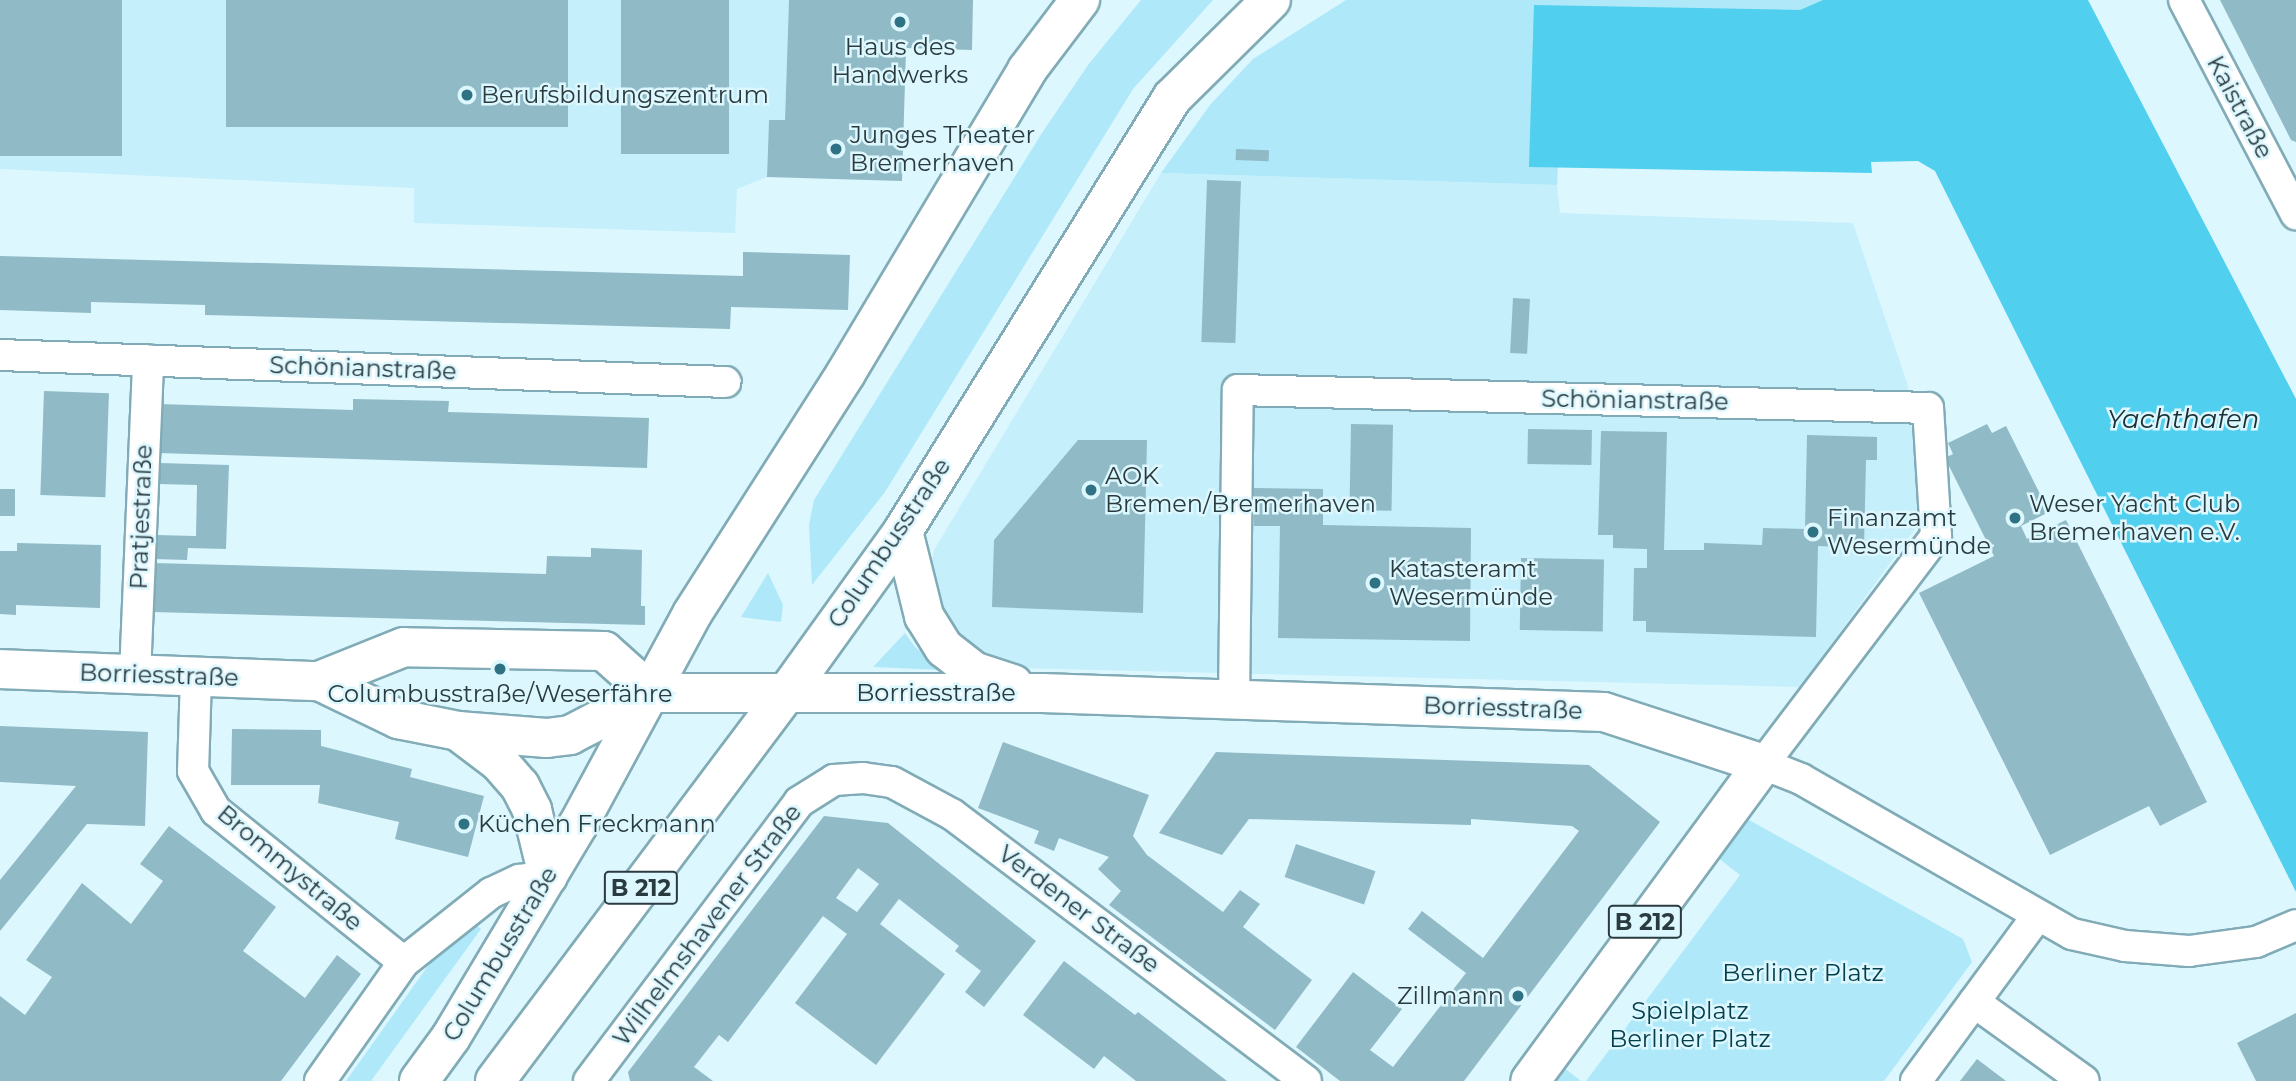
<!DOCTYPE html>
<meta charset="utf-8">
<style>
body{margin:0}
#map{position:relative;width:2296px;height:1081px;overflow:hidden;background:#ddf7fe;font-family:Montserrat,sans-serif}
div>[style]{position:absolute}
.built>*{inset:0;background:#c5effb}
.green>*{inset:0;background:#aee8f9}
.water>*{inset:0;background:#50cfee}
.building>*{inset:0;background:#90bac6;transform-origin:0 0}
.roads{filter:drop-shadow(2px 0 #81abb6) drop-shadow(-2px 0 #81abb6) drop-shadow(0 2px #81abb6) drop-shadow(0 -2px #81abb6)}
.street>*{height:30px;margin:-15px;padding:0 15px;transform-origin:15px;border-radius:15px;background:#fff}
.secondary>*{height:38px;margin:-19px;padding:0 19px;transform-origin:19px;border-radius:19px;background:#fff}
.primary>*{height:38px;margin:-19px;padding:0 19px;transform-origin:19px;border-radius:19px;background:#fff}
.dots>*{width:19px;height:19px;translate:-50% -50%;box-sizing:border-box;border:4px solid #ddf7fe;border-radius:50%}
span{translate:-50% -50%;white-space:nowrap;text-align:center;line-height:1.15;-webkit-text-stroke:5px #ddf7fe;paint-order:stroke}
.shield-label span{padding:2px 5px;background:#ddf7fe;border:2px solid;border-radius:5px;-webkit-text-stroke-width:0}
.shield-label{font-size:23px;color:#2a3b40;font-weight:700}
.poi-label{font-size:24px;color:#2a3b40}
.left{translate:0 -50%;text-align:left}
.right{translate:-100% -50%;text-align:right}
.street-label{font-size:24px;color:#2a3b40}
.park-label{font-size:24px;color:#023e4b}
.water-label{font-size:26px;color:#192f35;font-style:italic}
</style>
<div id="map">
<div class="built">
<i style="clip-path:polygon(0 0,789px 0,785px 120px,769px 120px,767px 177px,737px 189px,735px 233px,414px 223px,414px 188px,0 169px)"></i>
<i style="clip-path:polygon(1161px 173px,1557px 185px,1560px 213px,1853px 223px,1908px 386px,1920px 522px,1800px 687px,1016px 668px,960px 651px,927px 587px,934px 550px)"></i>
</div>
<div class="green">
<i style="clip-path:polygon(1141px 0,1213px 0,1133px 89px,885px 492px,812px 585px,809px 525px,814px 500px,1042px 133px,1088px 65px)"></i>
<i style="clip-path:polygon(1346px 0,1823px 0,1530px 167px,1558px 167px,1557px 185px,1161px 173px,1210px 105px,1253px 59px)"></i>
<i style="clip-path:polygon(768px 573px,783px 605px,781px 622px,741px 617px)"></i>
<i style="clip-path:polygon(905px 633px,915px 647px,943px 670px,873px 667px)"></i>
<i style="clip-path:polygon(1742px 816px,1963px 939px,1972px 962px,1884px 1081px,1586px 1081px,1740px 875px,1713px 854px)"></i>
<i style="clip-path:polygon(477px 926px,481px 929px,371px 1081px,346px 1081px,430px 963px)"></i>
<i style="clip-path:polygon(1558px 1063px,1581px 1081px,1544px 1081px)"></i>
</div>
<div class="water">
<i style="clip-path:polygon(1823px 0,2088px 0,2296px 399px,2296px 892px,1935px 171px,1918px 161px,1871px 162px,1872px 173px,1529px 167px,1534px 5px,1800px 10px)"></i>
</div>
<div class="building">
<i style="left:0;top:0;width:122px;height:156px"></i>
<i style="left:226px;top:0;width:342px;height:127px"></i>
<i style="left:621px;top:0;width:108px;height:154px"></i>
<i style="clip-path:polygon(789px 0,973px 0,972px 50px,906px 48px,902px 181px,767px 177px,769px 120px,785px 120px)"></i>
<i style="clip-path:polygon(2220px 0,2296px 0,2296px 142px,2291px 140px)"></i>
<i style="left:1236px;top:149px;width:33px;height:11px;rotate:2deg"></i>
<i style="left:1207px;top:180px;width:34px;height:162px;rotate:2deg"></i>
<i style="clip-path:polygon(743px 252px,850px 255px,848px 310px,731px 307px,730px 329px,205px 315px,205px 305px,91px 302px,91px 313px,0 310px,0 256px,743px 276px)"></i>
<i style="left:1513px;top:298px;width:17px;height:55px;rotate:3deg"></i>
<i style="left:44px;top:391px;width:65px;height:104px;rotate:2deg"></i>
<i style="clip-path:polygon(353px 399px,449px 401px,448px 412px,649px 418px,647px 468px,158px 453px,159px 404px,353px 410px)"></i>
<i style="left:1351px;top:424px;width:42px;height:86px;rotate:1deg"></i>
<i style="clip-path:polygon(1987px 424px,1992px 433px,2006px 426px,2049px 512px,2021px 526px,2027px 539px,2066px 520px,2207px 802px,2160px 826px,2149px 806px,2050px 855px,1919px 593px,1994px 556px,1945px 458px,1953px 454px,1948px 443px)"></i>
<i style="left:1528px;top:429px;width:64px;height:35px;rotate:1deg"></i>
<i style="clip-path:polygon(1601px 431px,1667px 432px,1664px 550px,1704px 550px,1704px 543px,1762px 545px,1763px 528px,1805px 529px,1807px 435px,1877px 437px,1877px 460px,1866px 460px,1864px 548px,1818px 546px,1816px 637px,1646px 632px,1646px 621px,1633px 621px,1634px 568px,1647px 568px,1647px 549px,1613px 548px,1613px 535px,1598px 535px)"></i>
<i style="clip-path:polygon(1078px 440px,1147px 440px,1143px 613px,992px 607px,994px 540px)"></i>
<i style="clip-path:polygon(159px 463px,229px 465px,226px 549px,188px 548px,187px 560px,154px 559px,155px 535px,196px 536px,197px 485px,158px 484px)"></i>
<i style="clip-path:polygon(1254px 488px,1323px 489px,1323px 525px,1471px 528px,1470px 641px,1278px 638px,1280px 526px,1254px 526px)"></i>
<i style="left:0;top:489px;width:15px;height:27px"></i>
<i style="clip-path:polygon(17px 543px,101px 545px,100px 608px,16px 605px,16px 615px,0 614px,0 551px,17px 551px)"></i>
<i style="clip-path:polygon(591px 548px,642px 550px,641px 606px,645px 606px,645px 625px,152px 612px,154px 563px,546px 574px,547px 556px,591px 557px)"></i>
<i style="left:1521px;top:558px;width:83px;height:72px;rotate:1deg"></i>
<i style="clip-path:polygon(0 726px,148px 732px,145px 826px,87px 824px,0 931px,0 880px,76px 786px,0 782px)"></i>
<i style="clip-path:polygon(232px 729px,321px 730px,321px 746px,412px 769px,410px 777px,484px 796px,468px 857px,395px 839px,399px 822px,318px 803px,320px 785px,231px 785px)"></i>
<i style="clip-path:polygon(1003px 742px,1149px 795px,1133px 836px,1147px 855px,1223px 912px,1240px 890px,1260px 904px,1243px 927px,1312px 980px,1275px 1030px,1109px 905px,1121px 891px,1098px 869px,1109px 857px,1059px 838px,1054px 851px,1034px 843px,1039px 831px,978px 808px)"></i>
<i style="clip-path:polygon(1216px 752px,1589px 765px,1660px 822px,1464px 1081px,1340px 1081px,1296px 1047px,1353px 972px,1402px 1009px,1370px 1050px,1393px 1067px,1466px 973px,1408px 929px,1422px 911px,1483px 958px,1579px 831px,1572px 826px,1471px 819px,1471px 825px,1249px 819px,1222px 855px,1159px 833px)"></i>
<i style="clip-path:polygon(evenodd,824px 816px,888px 823px,1036px 941px,984px 1007px,965px 992px,981px 971px,955px 951px,959px 946px,899px 899px,880px 924px,945px 974px,876px 1065px,795px 1003px,847px 934px,823px 916px,728px 1042px,719px 1035px,694px 1067px,713px 1081px,630px 1081px,628px 1072px,824px 816px,858px 868px,879px 884px,857px 912px,836px 898px,858px 868px)"></i>
<i style="clip-path:polygon(169px 826px,276px 907px,243px 951px,305px 998px,337px 955px,361px 974px,281px 1081px,0 1081px,0 996px,25px 1015px,52px 977px,26px 960px,82px 883px,131px 924px,163px 881px,140px 864px)"></i>
<i style="left:1296px;top:844px;width:84px;height:35px;rotate:19deg"></i>
<i style="clip-path:polygon(1064px 961px,1135px 1015px,1138px 1012px,1227px 1081px,1136px 1081px,1104px 1056px,1094px 1069px,1023px 1015px)"></i>
<i style="clip-path:polygon(2296px 1013px,2296px 1081px,2256px 1081px,2237px 1043px)"></i>
<i style="clip-path:polygon(1977px 1059px,2006px 1081px,1960px 1081px)"></i>
</div>
<div class="roads">
<div class="street">
<i style="left:2184px;top:0;width:242px;rotate:62.4deg"></i>
<i style="left:0;top:355px;width:726px;rotate:2.13deg"></i>
<i style="left:135px;top:675px;width:315px;rotate:-87.6deg"></i>
<i style="left:196px;top:677px;width:94px;rotate:91.8deg"></i>
<i style="left:193px;top:771px;width:46px;rotate:60.1deg"></i>
<i style="left:216px;top:811px;width:241px;rotate:38.8deg"></i>
<i style="left:1234px;top:699px;width:309px;rotate:-89.3deg"></i>
<i style="left:1238px;top:390px;width:690px;rotate:1.49deg"></i>
<i style="left:1928px;top:408px;width:128px;rotate:86.4deg"></i>
<i style="left:1936px;top:536px;width:286px;rotate:127.2deg"></i>
<i style="left:1763px;top:764px;width:41px;rotate:21.5deg"></i>
<i style="left:1801px;top:779px;width:312px;rotate:29.8deg"></i>
<i style="left:2072px;top:934px;width:54px;rotate:12.8deg"></i>
<i style="left:2125px;top:946px;width:64px;rotate:4.5deg"></i>
<i style="left:2189px;top:951px;width:68px;rotate:-7.7deg"></i>
<i style="left:2256px;top:942px;width:43px;rotate:-23deg"></i>
<i style="left:1974px;top:1002px;width:135px;rotate:35.7deg"></i>
<i style="left:320px;top:1081px;width:146px;rotate:-54.8deg"></i>
<i style="left:404px;top:962px;width:111px;rotate:-38.4deg"></i>
<i style="left:491px;top:893px;width:31px;rotate:-25deg"></i>
<i style="left:519px;top:880px;width:29px;rotate:-8deg"></i>
<i style="left:589px;top:1081px;width:349px;rotate:-53deg"></i>
<i style="left:799px;top:802px;width:41px;rotate:-32.2deg"></i>
<i style="left:834px;top:780px;width:29px;rotate:-4deg"></i>
<i style="left:863px;top:778px;width:29px;rotate:8deg"></i>
<i style="left:892px;top:782px;width:69px;rotate:28.4deg"></i>
<i style="left:953px;top:815px;width:442px;rotate:37deg"></i>
<i style="left:1916px;top:1081px;width:205px;rotate:-53.7deg"></i>
</div>
<div class="secondary">
<i style="left:0;top:669px;width:319px;rotate:2.2deg"></i>
<i style="left:319px;top:681px;width:88px;rotate:25.7deg"></i>
<i style="left:398px;top:719px;width:61px;rotate:11.3deg"></i>
<i style="left:458px;top:731px;width:89px;rotate:4.5deg"></i>
<i style="left:547px;top:738px;width:23px;rotate:-7deg"></i>
<i style="left:570px;top:735px;width:91px;rotate:-27.4deg"></i>
<i style="left:651px;top:693px;width:63px;rotate:-138.2deg"></i>
<i style="left:604px;top:651px;width:200px;rotate:-178.9deg"></i>
<i style="left:404px;top:647px;width:92px;rotate:158.2deg"></i>
<i style="left:458px;top:731px;width:51px;rotate:37.1deg"></i>
<i style="left:499px;top:762px;width:32px;rotate:49deg"></i>
<i style="left:520px;top:786px;width:27px;rotate:63deg"></i>
<i style="left:532px;top:810px;width:68px;rotate:76.4deg"></i>
</div>
<div class="primary">
<i style="left:903px;top:531px;width:88px;rotate:76.1deg"></i>
<i style="left:924px;top:616px;width:38px;rotate:58deg"></i>
<i style="left:944px;top:648px;width:37px;rotate:38deg"></i>
<i style="left:973px;top:671px;width:42px;rotate:18deg"></i>
<i style="left:651px;top:693px;width:391px"></i>
<i style="left:1042px;top:693px;width:562px;rotate:1.94deg"></i>
<i style="left:1604px;top:712px;width:167px;rotate:18.1deg"></i>
<i style="left:1763px;top:764px;width:393px;rotate:126.3deg"></i>
<i style="left:419px;top:1081px;width:54px;rotate:-54deg"></i>
<i style="left:451px;top:1037px;width:247px;rotate:-59.1deg"></i>
<i style="left:578px;top:825px;width:240px;rotate:-61.6deg"></i>
<i style="left:692px;top:614px;width:286px;rotate:-57.4deg"></i>
<i style="left:846px;top:373px;width:353px;rotate:-59.1deg"></i>
<i style="left:1027px;top:70px;width:88px;rotate:-52.9deg"></i>
<i style="left:495px;top:1081px;width:484px;rotate:-53.1deg"></i>
<i style="left:786px;top:694px;width:201px;rotate:-54.3deg"></i>
<i style="left:903px;top:531px;width:510px;rotate:-58.15deg"></i>
<i style="left:1172px;top:98px;width:139px;rotate:-44.7deg"></i>
</div>
</div>
<div class="dots">
<i style="left:900px;top:22px;background:#2f7283"></i>
<i style="left:467px;top:95px;background:#2f7283"></i>
<i style="left:836px;top:149px;background:#2f7283"></i>
<i style="left:1091px;top:490px;background:#2f7283"></i>
<i style="left:2015px;top:518px;background:#2f7283"></i>
<i style="left:1813px;top:532px;background:#2f7283"></i>
<i style="left:1375px;top:583px;background:#2f7283"></i>
<i style="left:500px;top:669px;background:#2f7283"></i>
<i style="left:464px;top:824px;background:#2f7283"></i>
<i style="left:1518px;top:996px;background:#2f7283"></i>
</div>
<div class="shield-label">
<span style="left:641px;top:888px">B 212</span>
<span style="left:1645px;top:922px">B 212</span>
</div>
<div class="poi-label">
<span style="left:900px;top:61px">Haus des<br>Handwerks</span>
<span class="left" style="left:481px;top:95px">Berufsbildungszentrum</span>
<span class="left" style="left:850px;top:149px">Junges Theater<br>Bremerhaven</span>
<span class="left" style="left:1105px;top:490px">AOK<br>Bremen/Bremerhaven</span>
<span class="left" style="left:2029px;top:518px">Weser Yacht Club<br>Bremerhaven e.V.</span>
<span class="left" style="left:1827px;top:532px">Finanzamt<br>Wesermünde</span>
<span class="left" style="left:1389px;top:583px">Katasteramt<br>Wesermünde</span>
<span style="left:500px;top:694px">Columbusstraße/Weserfähre</span>
<span class="left" style="left:478px;top:824px">Küchen Freckmann</span>
<span class="right" style="left:1504px;top:996px">Zillmann</span>
</div>
<div class="street-label">
<span style="left:2240px;top:107px;rotate:62deg">Kaistraße</span>
<span style="left:363px;top:368px;rotate:2deg">Schönianstraße</span>
<span style="left:1635px;top:400px;rotate:1deg">Schönianstraße</span>
<span style="left:141px;top:517px;rotate:-88deg">Pratjestraße</span>
<span style="left:889px;top:543px;rotate:-56deg">Columbusstraße</span>
<span style="left:159px;top:675px;rotate:2deg">Borriesstraße</span>
<span style="left:936px;top:693px">Borriesstraße</span>
<span style="left:1503px;top:708px;rotate:2deg">Borriesstraße</span>
<span style="left:290px;top:868px;rotate:40deg">Brommystraße</span>
<span style="left:1079px;top:909px;rotate:37deg">Verdener Straße</span>
<span style="left:707px;top:925px;rotate:-53deg">Wilhelmshavener Straße</span>
<span style="left:500px;top:954px;rotate:-59deg">Columbusstraße</span>
</div>
<div class="park-label">
<span style="left:1803px;top:973px">Berliner Platz</span>
<span style="left:1690px;top:1025px">Spielplatz<br>Berliner Platz</span>
</div>
<div class="water-label">
<span style="left:2183px;top:420px">Yachthafen</span>
</div>
</div>
